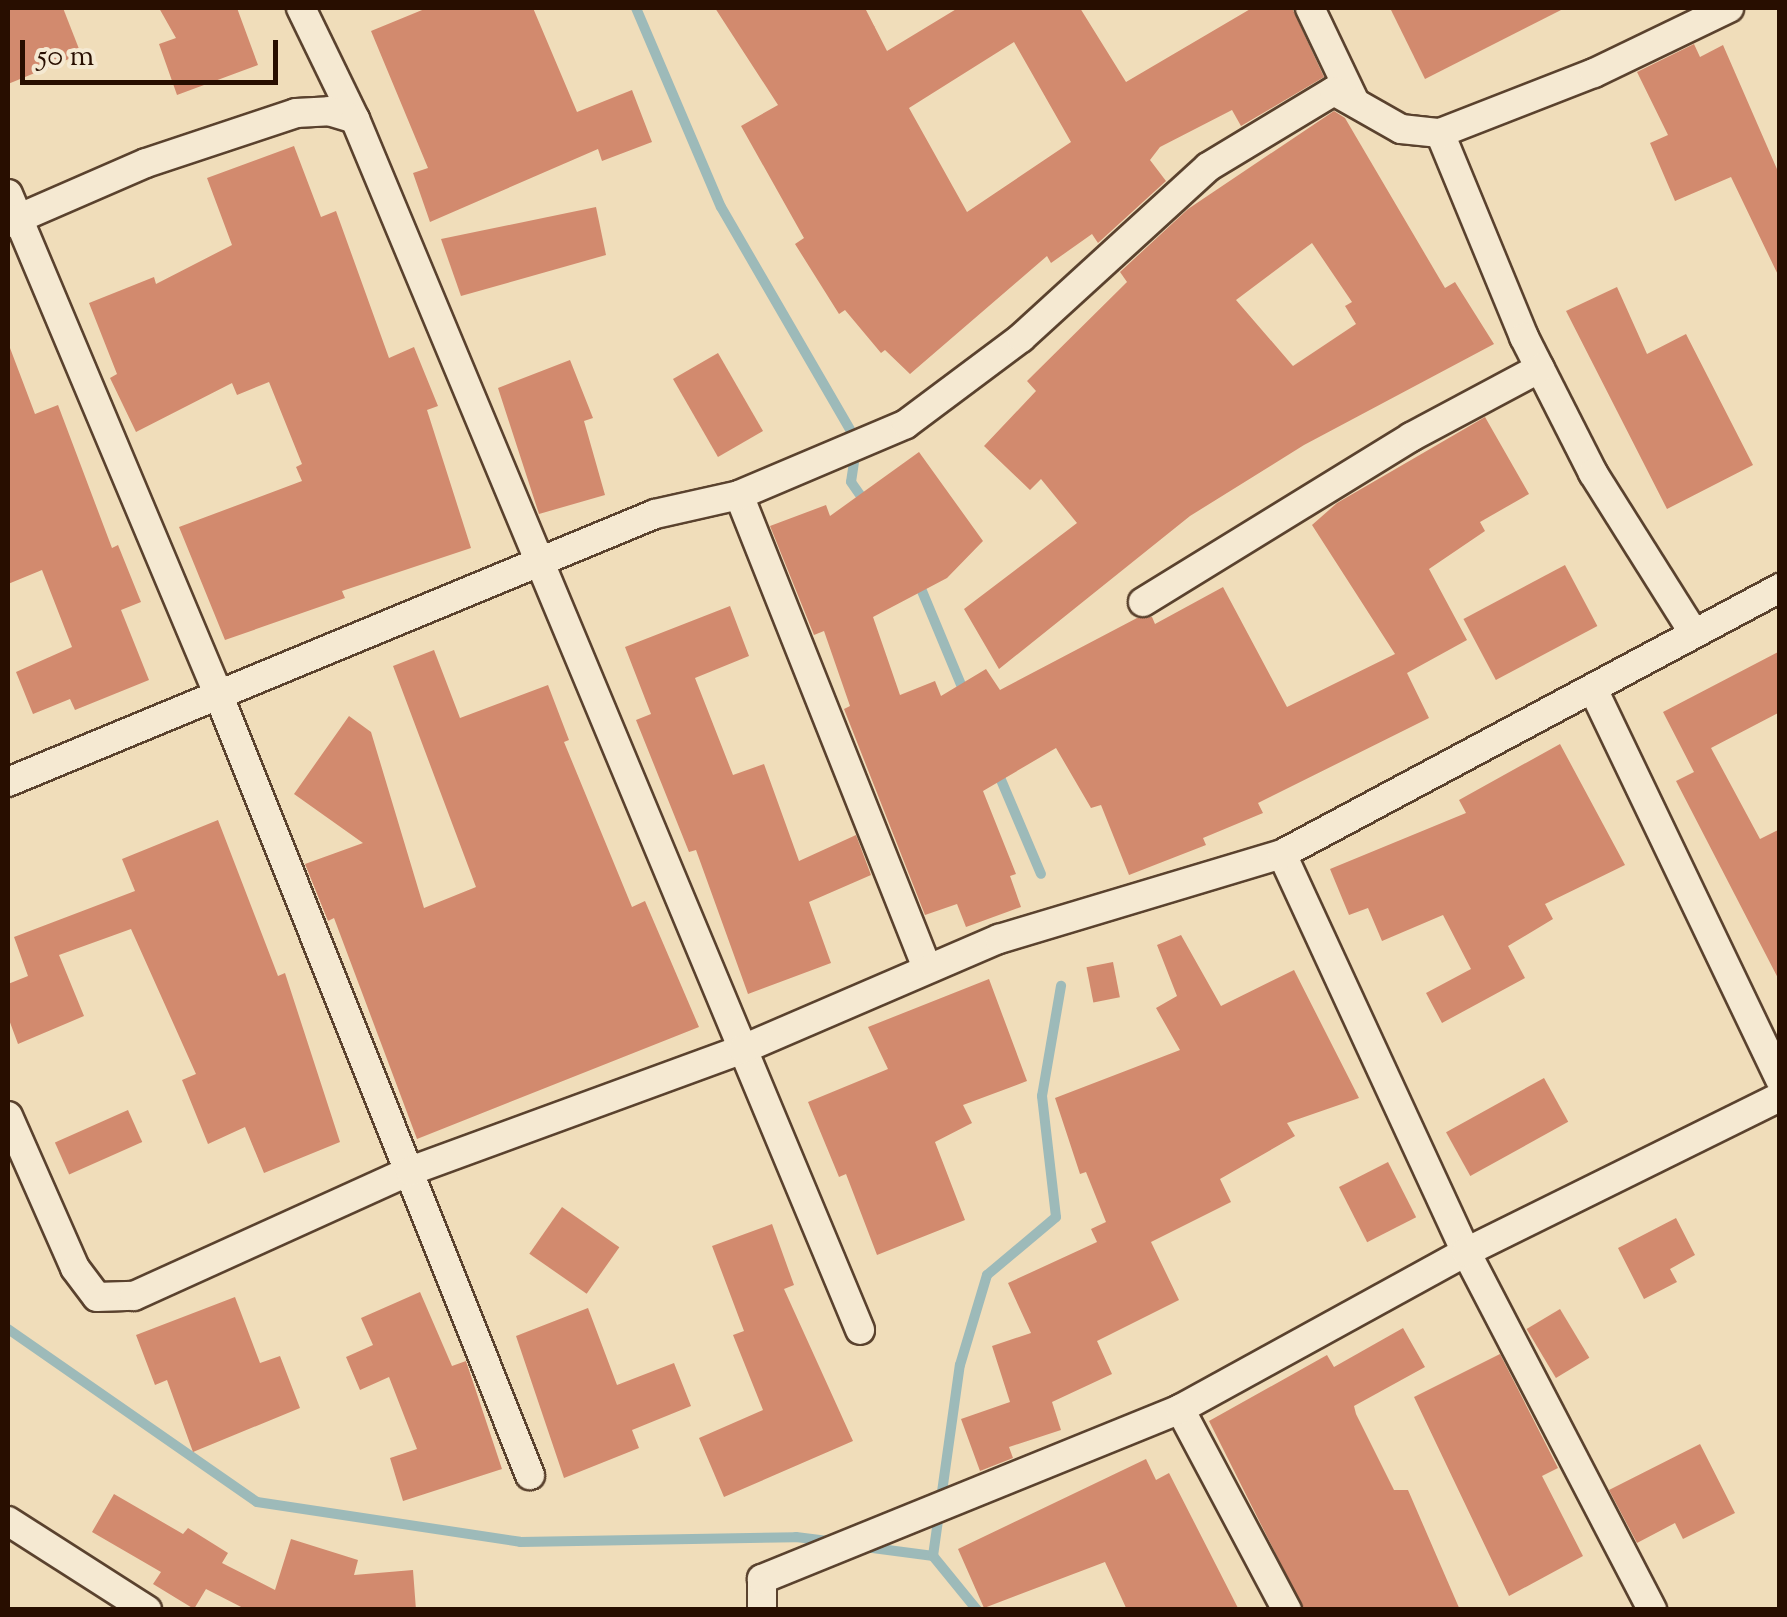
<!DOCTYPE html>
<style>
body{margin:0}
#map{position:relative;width:1787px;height:1617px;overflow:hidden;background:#f0ddba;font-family:"Sorts Mill Goudy",serif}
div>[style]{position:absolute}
.stream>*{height:10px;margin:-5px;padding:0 5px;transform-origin:5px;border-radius:5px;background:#9dbab9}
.building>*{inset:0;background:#d28a6e;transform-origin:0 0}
.roads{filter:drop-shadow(2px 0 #5a422e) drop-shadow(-2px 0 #5a422e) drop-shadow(0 2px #5a422e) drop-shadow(0 -2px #5a422e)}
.minor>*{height:28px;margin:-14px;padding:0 14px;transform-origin:14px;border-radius:14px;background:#f5e9d2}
span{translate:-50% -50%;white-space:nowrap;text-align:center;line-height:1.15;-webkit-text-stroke:9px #f5e9d2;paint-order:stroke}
.frame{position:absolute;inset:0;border:10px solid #280e00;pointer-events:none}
.scale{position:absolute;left:20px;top:40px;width:258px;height:45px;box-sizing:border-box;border:5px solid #280e00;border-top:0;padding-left:12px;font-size:30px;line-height:35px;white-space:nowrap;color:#280e00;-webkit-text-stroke:8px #f5e9d2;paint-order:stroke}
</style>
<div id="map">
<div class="stream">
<i style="left:636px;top:8px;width:216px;rotate:66.9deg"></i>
<i style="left:721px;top:207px;width:272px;rotate:59.9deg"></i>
<i style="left:857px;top:442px;width:40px;rotate:98.5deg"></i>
<i style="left:851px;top:482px;width:24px;rotate:55deg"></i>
<i style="left:917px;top:579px;width:128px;rotate:67.4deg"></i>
<i style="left:996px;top:768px;width:115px;rotate:67deg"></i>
<i style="left:8px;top:1329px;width:303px;rotate:34.8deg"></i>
<i style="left:257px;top:1502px;width:266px;rotate:8.6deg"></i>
<i style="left:520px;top:1542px;width:276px;rotate:-1deg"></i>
<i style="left:796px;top:1537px;width:38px;rotate:7deg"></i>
<i style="left:865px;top:1547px;width:69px;rotate:7.5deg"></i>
<i style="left:933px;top:1556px;width:70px;rotate:50.8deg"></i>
<i style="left:933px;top:1556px;width:193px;rotate:-82deg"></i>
<i style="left:960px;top:1365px;width:94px;rotate:-73.3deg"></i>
<i style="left:987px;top:1275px;width:90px;rotate:-40deg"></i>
<i style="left:1056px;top:1217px;width:122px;rotate:-96.6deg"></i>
<i style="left:1042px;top:1096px;width:112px;rotate:-80.2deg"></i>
</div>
<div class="building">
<i style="clip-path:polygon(8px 8px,63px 8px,81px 54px,8px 84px)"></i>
<i style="clip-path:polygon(159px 8px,237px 8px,258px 65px,177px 95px,159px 44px,176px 38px)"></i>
<i style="clip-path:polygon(427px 8px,533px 8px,577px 112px,632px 90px,652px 142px,602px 161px,598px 149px,430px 222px,413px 173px,428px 168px,371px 31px)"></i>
<i style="clip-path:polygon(evenodd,715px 8px,865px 8px,887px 51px,958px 8px,1080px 8px,1126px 82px,1252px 8px,1292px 8px,1324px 77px,1241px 126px,1232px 110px,1160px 147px,1150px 160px,1166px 181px,1098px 243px,1092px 234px,1051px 263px,1047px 256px,910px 374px,885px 350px,881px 353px,845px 310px,839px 314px,795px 244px,804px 238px,741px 126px,778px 105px,715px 8px,1014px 42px,1071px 142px,967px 212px,909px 108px,1014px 42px)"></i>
<i style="clip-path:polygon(1390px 8px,1565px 8px,1425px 79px)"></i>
<i style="clip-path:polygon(1694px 44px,1700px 57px,1723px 45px,1780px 176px,1780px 279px,1731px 177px,1675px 201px,1650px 143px,1668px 135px,1637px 72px)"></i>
<i style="clip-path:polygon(evenodd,1334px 111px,1345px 118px,1445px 288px,1455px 282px,1494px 344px,1304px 445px,1190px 516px,999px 669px,964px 609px,1077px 523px,1041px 479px,1030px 490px,984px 446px,1036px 391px,1027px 381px,1127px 282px,1120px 272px,1188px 209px,1334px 111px,1312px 243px,1352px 302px,1345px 306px,1356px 324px,1293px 366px,1236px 300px,1312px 243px)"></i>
<i style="clip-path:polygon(294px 146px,321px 217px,336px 211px,389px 358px,414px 347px,438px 406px,427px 410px,471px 548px,342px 591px,345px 598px,225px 640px,179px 527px,302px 481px,296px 467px,302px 464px,269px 382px,237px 395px,232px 383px,136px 432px,110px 378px,117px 374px,89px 303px,154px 277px,156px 284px,232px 245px,207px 178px)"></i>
<i style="clip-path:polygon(596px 207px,606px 255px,461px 296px,441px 239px)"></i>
<i style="clip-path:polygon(1617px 287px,1647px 354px,1686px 334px,1753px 465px,1667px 509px,1566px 311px)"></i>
<i style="clip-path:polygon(10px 348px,35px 414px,58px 405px,112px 548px,118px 545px,141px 602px,121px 610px,149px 680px,75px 710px,70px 699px,33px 714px,16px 672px,72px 647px,42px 570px,8px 584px)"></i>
<i style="left:718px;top:353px;width:90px;height:52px;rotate:60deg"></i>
<i style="clip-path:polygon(570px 360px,593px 418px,584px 421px,605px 495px,539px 514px,498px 388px)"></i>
<i style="clip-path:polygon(1485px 417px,1529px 494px,1480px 522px,1485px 531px,1429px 569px,1467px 640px,1407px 673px,1429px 718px,1258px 803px,1263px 813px,1203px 838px,1206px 845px,1129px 875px,1101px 805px,1091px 808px,1056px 748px,983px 791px,1016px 874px,1010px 876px,1021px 907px,966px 927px,957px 904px,925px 915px,844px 709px,850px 706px,824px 631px,814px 635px,770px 526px,826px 505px,830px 516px,919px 452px,983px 541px,947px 578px,873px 617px,900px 695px,935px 681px,941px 696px,986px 669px,1000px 690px,1137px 618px,1152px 617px,1155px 624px,1223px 587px,1287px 707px,1395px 654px,1312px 525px,1337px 503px)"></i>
<i style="left:1565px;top:565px;width:69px;height:115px;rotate:62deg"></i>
<i style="clip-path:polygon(730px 606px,749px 656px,695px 678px,733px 775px,764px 764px,799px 861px,856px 835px,871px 875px,809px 902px,831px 963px,748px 994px,696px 850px,689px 852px,636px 720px,651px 714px,625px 647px)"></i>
<i style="clip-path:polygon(434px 650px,460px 718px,548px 685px,569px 740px,564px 742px,632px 907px,645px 901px,699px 1027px,417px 1139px,334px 918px,328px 921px,305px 864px,363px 843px,294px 794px,349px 716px,371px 732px,424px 908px,476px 887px,393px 666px)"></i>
<i style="clip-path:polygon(1780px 651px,1780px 712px,1711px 748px,1760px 839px,1780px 829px,1780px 982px,1676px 781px,1694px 772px,1663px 712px)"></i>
<i style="clip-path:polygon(1560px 744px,1625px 865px,1545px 904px,1553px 919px,1508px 946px,1525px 978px,1442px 1023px,1426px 993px,1471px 969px,1443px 915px,1382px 941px,1368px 908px,1349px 915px,1330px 869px,1466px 813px,1459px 800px)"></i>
<i style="clip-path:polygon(218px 820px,278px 976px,285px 973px,340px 1142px,264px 1173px,245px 1127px,208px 1144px,182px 1080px,196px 1074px,131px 929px,59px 955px,84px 1016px,18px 1044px,8px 1017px,8px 984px,28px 976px,14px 937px,135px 891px,122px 859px)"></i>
<i style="clip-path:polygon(1181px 935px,1221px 1006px,1294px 970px,1359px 1098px,1287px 1123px,1295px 1136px,1220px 1179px,1231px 1202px,1151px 1242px,1179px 1300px,1097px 1341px,1112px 1374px,1052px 1402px,1061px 1430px,1009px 1447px,1013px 1458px,980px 1471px,961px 1419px,1010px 1402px,992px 1346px,1031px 1333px,1008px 1283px,1097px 1242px,1091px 1229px,1106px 1222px,1086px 1172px,1080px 1174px,1055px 1098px,1180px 1050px,1156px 1008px,1177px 996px,1157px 945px)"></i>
<i style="left:1113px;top:962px;width:36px;height:27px;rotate:79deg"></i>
<i style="clip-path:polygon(989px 979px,1027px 1081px,963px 1105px,972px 1123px,935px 1142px,965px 1220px,877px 1255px,846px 1174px,839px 1177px,808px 1102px,888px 1069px,868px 1027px)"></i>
<i style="left:1544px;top:1078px;width:50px;height:112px;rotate:61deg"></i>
<i style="left:128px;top:1110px;width:35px;height:80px;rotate:66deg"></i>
<i style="left:1388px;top:1162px;width:62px;height:55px;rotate:63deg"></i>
<i style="left:562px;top:1207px;width:70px;height:57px;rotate:35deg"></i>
<i style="clip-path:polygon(1676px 1218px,1695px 1255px,1670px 1269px,1677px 1282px,1644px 1299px,1618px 1248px)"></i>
<i style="clip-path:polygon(772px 1224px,794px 1285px,784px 1289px,853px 1441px,724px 1497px,699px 1438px,763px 1410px,733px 1335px,744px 1331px,712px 1246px)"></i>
<i style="clip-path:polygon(420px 1292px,452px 1366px,466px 1361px,502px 1469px,403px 1501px,390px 1458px,417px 1449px,389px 1377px,360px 1390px,346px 1357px,373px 1345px,361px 1318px)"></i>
<i style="clip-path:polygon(235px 1297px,260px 1363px,280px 1356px,300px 1408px,193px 1452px,167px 1380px,155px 1385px,136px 1335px)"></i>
<i style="clip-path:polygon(588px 1308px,617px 1385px,674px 1363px,691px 1406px,632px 1430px,639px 1448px,564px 1478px,516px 1336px)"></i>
<i style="left:1560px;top:1309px;width:57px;height:39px;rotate:59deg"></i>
<i style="clip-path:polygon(1403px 1328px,1425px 1367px,1354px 1406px,1356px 1414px,1394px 1490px,1408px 1490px,1460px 1610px,1304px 1610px,1209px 1421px,1327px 1355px,1334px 1367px)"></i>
<i style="clip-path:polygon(1500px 1354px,1558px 1468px,1542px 1476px,1583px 1556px,1509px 1596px,1414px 1397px)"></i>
<i style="clip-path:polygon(1700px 1444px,1735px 1513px,1683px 1539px,1675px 1523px,1637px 1543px,1609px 1490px)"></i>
<i style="clip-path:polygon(1146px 1459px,1156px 1480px,1169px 1473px,1239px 1610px,1127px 1610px,1105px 1562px,984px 1608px,958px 1549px)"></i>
<i style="clip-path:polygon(114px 1494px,183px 1534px,188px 1528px,228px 1553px,222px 1563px,275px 1590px,291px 1539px,358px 1560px,354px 1575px,413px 1570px,416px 1610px,247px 1610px,206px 1589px,194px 1609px,153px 1584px,161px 1572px,92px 1532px)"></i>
</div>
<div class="roads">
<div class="minor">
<i style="left:301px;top:8px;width:123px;rotate:64.1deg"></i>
<i style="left:1310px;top:8px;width:100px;rotate:64.5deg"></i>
<i style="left:1440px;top:133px;width:221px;rotate:67.6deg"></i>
<i style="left:1524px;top:337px;width:153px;rotate:63.1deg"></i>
<i style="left:1593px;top:473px;width:188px;rotate:57.8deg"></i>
<i style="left:8px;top:194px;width:545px;rotate:67.2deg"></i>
<i style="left:219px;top:696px;width:839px;rotate:68.24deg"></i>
<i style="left:8px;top:223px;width:150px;rotate:-23.5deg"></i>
<i style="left:146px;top:163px;width:158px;rotate:-18.4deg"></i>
<i style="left:296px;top:113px;width:33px;rotate:-3deg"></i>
<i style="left:329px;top:111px;width:27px;rotate:17deg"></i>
<i style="left:355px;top:119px;width:1312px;rotate:67.36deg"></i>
<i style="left:739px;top:495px;width:509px;rotate:68.32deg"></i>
<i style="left:1143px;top:602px;width:315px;rotate:-31.6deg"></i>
<i style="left:1411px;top:437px;width:146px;rotate:-28.1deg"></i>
<i style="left:1593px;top:689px;width:433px;rotate:64.4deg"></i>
<i style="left:8px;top:782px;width:700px;rotate:-22.5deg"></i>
<i style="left:655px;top:514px;width:86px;rotate:-12.7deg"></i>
<i style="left:739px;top:495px;width:181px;rotate:-23deg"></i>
<i style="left:906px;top:424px;width:144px;rotate:-36.8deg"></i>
<i style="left:1021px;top:338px;width:253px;rotate:-42.4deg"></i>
<i style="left:1208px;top:167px;width:147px;rotate:-31.1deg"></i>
<i style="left:1334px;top:91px;width:77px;rotate:29.6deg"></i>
<i style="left:1401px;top:129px;width:39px;rotate:6deg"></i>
<i style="left:1440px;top:133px;width:165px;rotate:-21.3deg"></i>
<i style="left:1594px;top:73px;width:150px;rotate:-25.7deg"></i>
<i style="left:1282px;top:854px;width:438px;rotate:65.2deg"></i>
<i style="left:1466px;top:1252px;width:403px;rotate:62.5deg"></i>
<i style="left:8px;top:1116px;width:166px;rotate:66.2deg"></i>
<i style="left:75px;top:1268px;width:36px;rotate:53deg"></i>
<i style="left:97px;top:1297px;width:37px;rotate:-2deg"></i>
<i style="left:134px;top:1296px;width:303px;rotate:-24.4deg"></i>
<i style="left:410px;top:1171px;width:355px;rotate:-20.1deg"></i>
<i style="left:743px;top:1049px;width:279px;rotate:-23.3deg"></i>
<i style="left:999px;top:939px;width:295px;rotate:-16.7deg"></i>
<i style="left:1282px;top:854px;width:565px;rotate:-28.11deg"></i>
<i style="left:1180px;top:1409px;width:228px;rotate:62deg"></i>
<i style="left:8px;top:1521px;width:165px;rotate:32.6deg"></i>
<i style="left:762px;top:1610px;width:31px;rotate:-90deg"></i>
<i style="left:762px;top:1579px;width:451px;rotate:-22.1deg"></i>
<i style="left:1180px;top:1409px;width:326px;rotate:-28.8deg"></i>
<i style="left:1466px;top:1252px;width:350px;rotate:-26.3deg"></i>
</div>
</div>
<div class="frame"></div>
<div class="scale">50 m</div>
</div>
